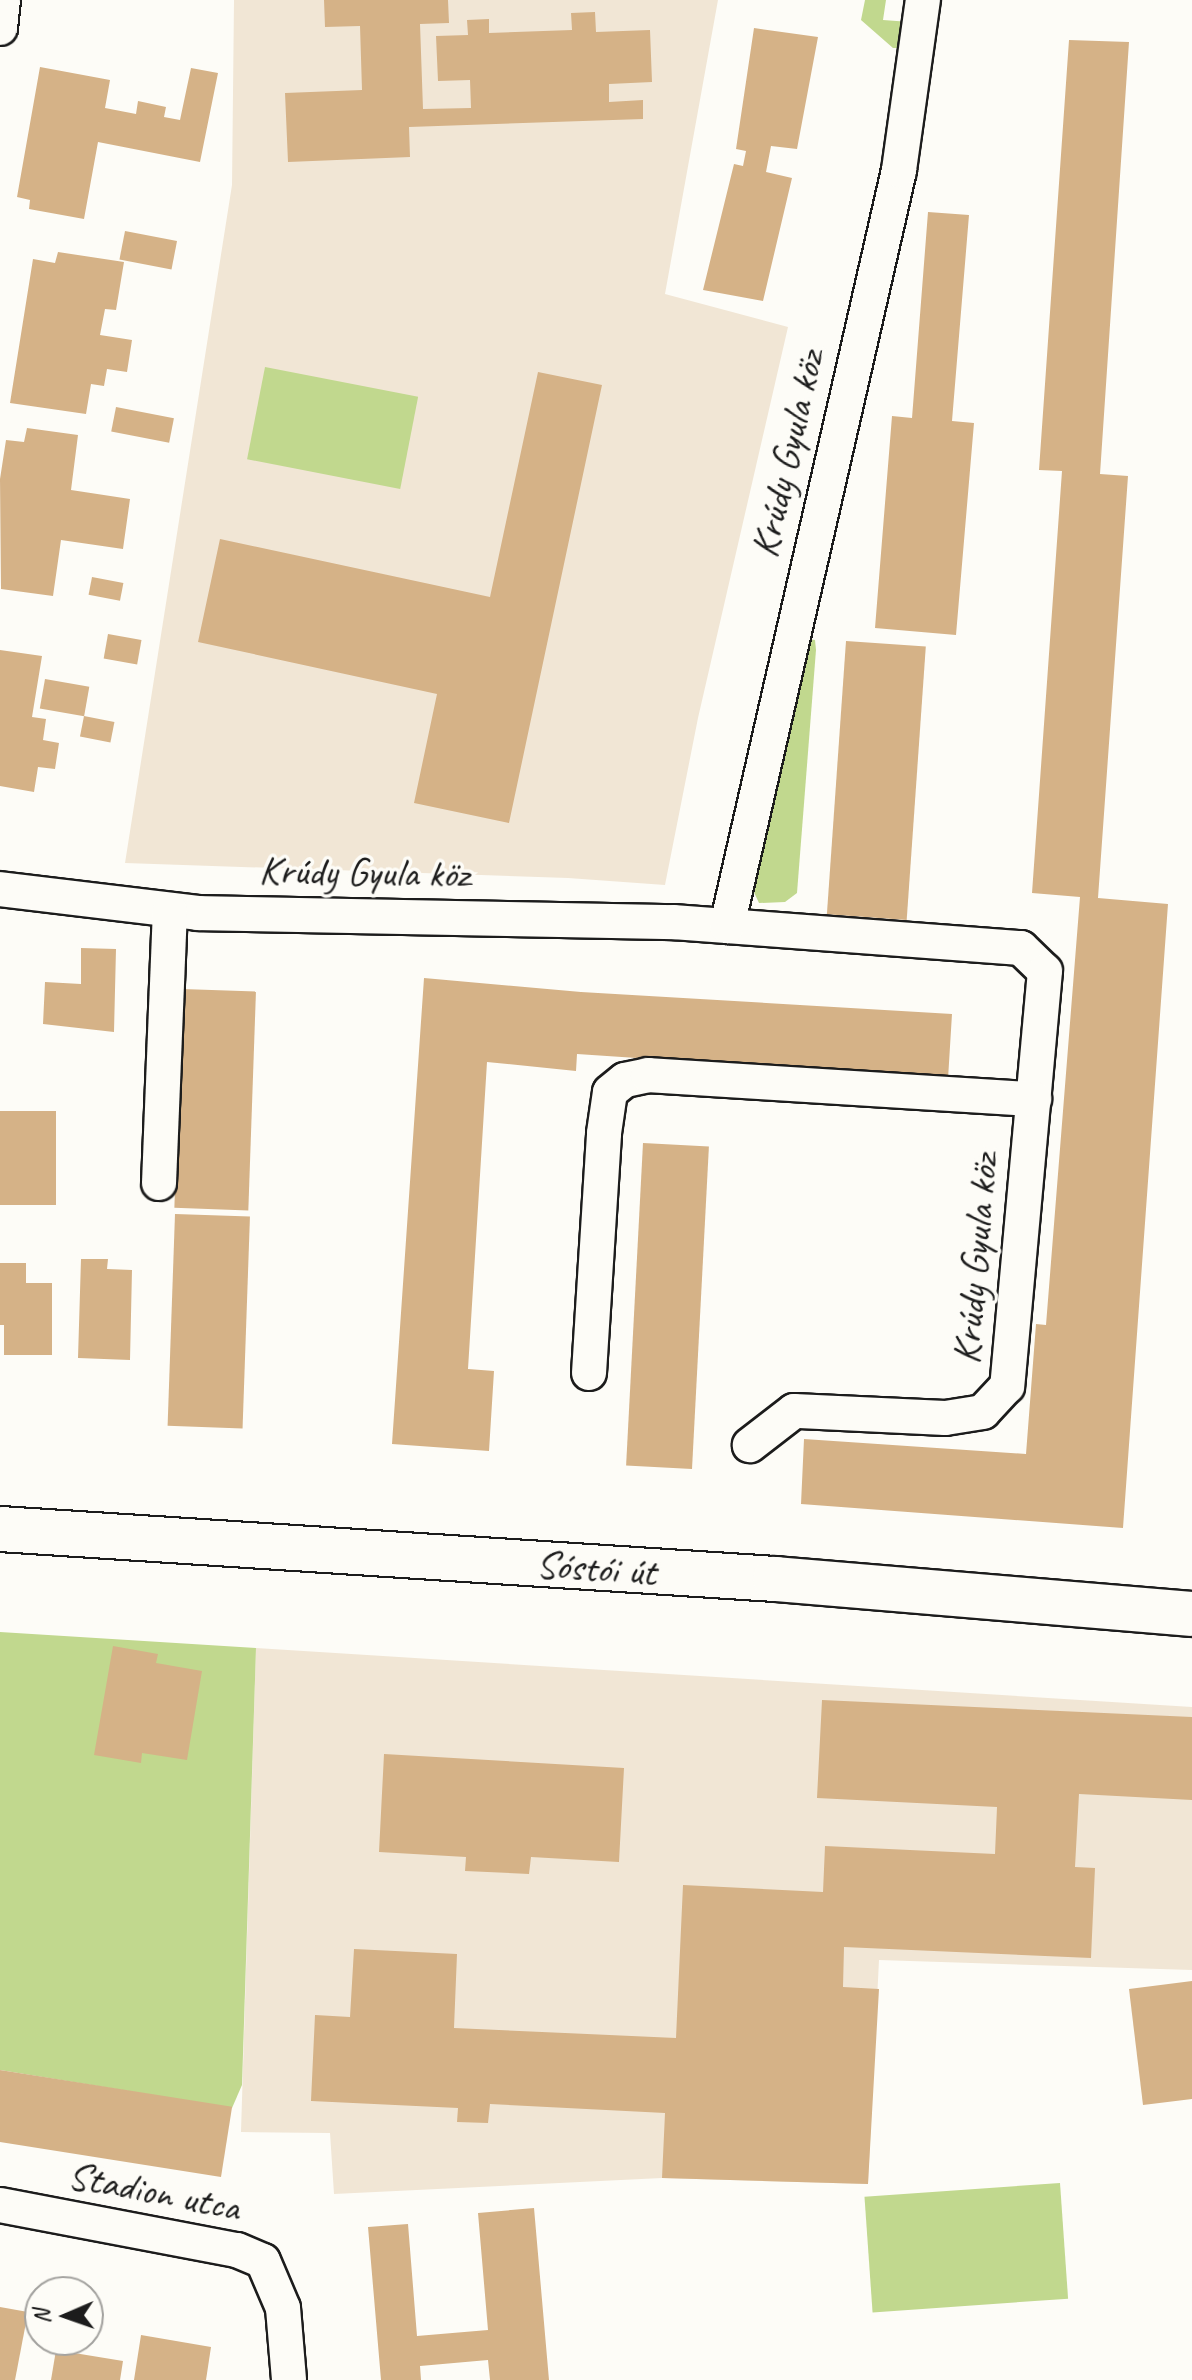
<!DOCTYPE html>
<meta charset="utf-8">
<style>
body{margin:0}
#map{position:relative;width:1192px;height:2380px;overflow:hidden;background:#fdfcf7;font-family:Caveat,sans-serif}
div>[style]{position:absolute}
.built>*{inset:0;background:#f1e6d5}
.green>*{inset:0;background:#c1d88e;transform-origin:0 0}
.building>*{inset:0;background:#d5b287;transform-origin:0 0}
.roads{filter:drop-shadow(2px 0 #1c1c1c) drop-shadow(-2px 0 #1c1c1c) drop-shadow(0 2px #1c1c1c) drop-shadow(0 -2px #1c1c1c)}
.minor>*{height:34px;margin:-17px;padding:0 17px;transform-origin:17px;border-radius:17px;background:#fdfcf7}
.secondary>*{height:44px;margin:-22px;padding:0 22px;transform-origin:22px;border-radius:22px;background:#fdfcf7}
span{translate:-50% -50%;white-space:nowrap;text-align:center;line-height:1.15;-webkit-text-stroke:7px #fdfcf7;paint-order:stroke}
.street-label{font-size:40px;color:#1c1c1c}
.north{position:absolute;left:24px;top:2276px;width:80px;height:80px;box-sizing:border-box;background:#fdfcf7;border:2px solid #a3a29f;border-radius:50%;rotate:268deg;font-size:22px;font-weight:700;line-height:32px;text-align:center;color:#1c1c1c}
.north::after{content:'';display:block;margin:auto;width:28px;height:36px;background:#1c1c1c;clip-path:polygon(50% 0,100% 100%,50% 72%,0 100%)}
</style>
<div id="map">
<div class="built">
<i style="clip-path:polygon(234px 0,718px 0,665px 294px,788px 327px,698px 718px,665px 885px,568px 878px,125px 863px,232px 185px)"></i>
<i style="clip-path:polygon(256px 1648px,1192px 1707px,1192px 1970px,879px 1960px,868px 2184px,662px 2178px,334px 2194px,330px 2133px,241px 2132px)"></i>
</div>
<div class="green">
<i style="clip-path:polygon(865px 0,886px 0,883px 20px,910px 22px,901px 48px,893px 48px,861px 20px)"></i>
<i style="left:265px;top:367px;width:156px;height:94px;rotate:11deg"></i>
<i style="clip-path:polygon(808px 639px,815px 640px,816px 650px,797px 893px,785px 902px,759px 903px,752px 888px)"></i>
<i style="clip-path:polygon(0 1632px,256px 1648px,242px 2085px,232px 2108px,0 2070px)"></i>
<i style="left:1060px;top:2183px;width:116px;height:196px;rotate:86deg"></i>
</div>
<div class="building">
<i style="clip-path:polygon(324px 0,448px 0,449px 23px,420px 24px,423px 109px,471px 108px,470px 80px,438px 81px,436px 36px,468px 35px,467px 20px,489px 19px,489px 33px,572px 30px,571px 13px,595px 12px,596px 32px,650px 30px,652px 82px,609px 84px,609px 102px,643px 100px,643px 119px,409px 127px,410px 157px,288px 162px,285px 93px,362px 90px,360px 26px,325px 27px)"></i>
<i style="clip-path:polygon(754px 28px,818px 37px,797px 149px,771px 146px,766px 172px,792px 178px,763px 301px,703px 290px,734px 164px,743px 166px,746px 151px,736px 149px)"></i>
<i style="clip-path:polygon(1069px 40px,1129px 42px,1100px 474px,1128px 476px,1098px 898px,1168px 904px,1123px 1528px,801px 1504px,804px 1439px,1026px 1454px,1036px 1324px,1046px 1325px,1080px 897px,1032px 893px,1062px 471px,1039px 470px)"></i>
<i style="clip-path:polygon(40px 67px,110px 80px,105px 108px,136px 114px,138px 101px,166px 107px,164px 117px,180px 120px,191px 68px,218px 73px,200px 162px,98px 142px,84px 219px,29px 209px,30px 200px,17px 197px)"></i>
<i style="clip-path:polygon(928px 212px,969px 215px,952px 421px,974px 423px,956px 635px,875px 628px,892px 416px,912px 418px)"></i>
<i style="left:125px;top:231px;width:53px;height:29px;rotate:11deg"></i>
<i style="clip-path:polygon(58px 252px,124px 262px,116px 310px,105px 309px,100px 335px,132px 340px,127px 372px,107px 369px,104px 386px,91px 384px,86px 414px,10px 403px,33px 259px,55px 263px)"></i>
<i style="clip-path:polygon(538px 372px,602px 385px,509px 823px,414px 803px,437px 694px,198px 642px,220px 539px,490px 597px)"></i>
<i style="left:116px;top:407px;width:59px;height:25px;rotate:11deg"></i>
<i style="clip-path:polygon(27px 428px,78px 435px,71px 490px,130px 499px,123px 549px,61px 540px,53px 596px,1px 589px,0 479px,6px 440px,24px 442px)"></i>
<i style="left:92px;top:577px;width:32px;height:18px;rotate:11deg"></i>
<i style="left:108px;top:634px;width:34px;height:25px;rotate:10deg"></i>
<i style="left:846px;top:641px;width:80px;height:274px;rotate:4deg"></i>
<i style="clip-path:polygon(0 650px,42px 656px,32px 717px,46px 719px,43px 740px,59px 743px,55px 769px,38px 767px,34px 792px,0 786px)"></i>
<i style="left:45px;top:679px;width:45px;height:30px;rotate:10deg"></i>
<i style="left:84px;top:716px;width:31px;height:21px;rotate:11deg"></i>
<i style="clip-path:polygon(81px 948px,116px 949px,114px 1032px,43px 1024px,45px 982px,81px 984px)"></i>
<i style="clip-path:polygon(424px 978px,581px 992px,952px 1014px,948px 1079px,577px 1054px,576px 1071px,487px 1062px,468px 1369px,494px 1371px,489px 1451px,392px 1444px)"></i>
<i style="left:182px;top:989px;width:74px;height:219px;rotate:2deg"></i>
<i style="left:0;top:1111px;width:56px;height:94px"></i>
<i style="left:643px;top:1143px;width:66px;height:323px;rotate:3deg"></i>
<i style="left:175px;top:1214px;width:75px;height:212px;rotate:2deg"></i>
<i style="clip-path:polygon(81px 1259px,108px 1259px,107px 1269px,132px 1270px,130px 1360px,78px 1358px)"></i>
<i style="clip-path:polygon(0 1263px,26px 1263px,26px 1283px,52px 1283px,52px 1355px,4px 1355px,4px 1325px,0 1325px)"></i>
<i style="clip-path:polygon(113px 1646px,158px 1654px,156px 1663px,202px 1671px,187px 1760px,142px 1753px,141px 1763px,94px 1755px)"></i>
<i style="clip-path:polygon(822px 1700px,1192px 1717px,1192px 1800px,1079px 1794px,1075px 1867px,1095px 1868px,1091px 1958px,844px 1947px,843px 1987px,879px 1989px,868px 2184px,662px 2178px,665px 2113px,490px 2104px,488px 2123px,457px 2122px,458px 2108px,311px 2101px,315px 2015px,350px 2017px,354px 1949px,457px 1954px,454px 2028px,676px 2038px,683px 1885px,823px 1892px,825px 1846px,995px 1854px,997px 1807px,817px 1798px)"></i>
<i style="clip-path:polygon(384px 1754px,624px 1768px,619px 1862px,531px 1857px,529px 1874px,465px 1871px,466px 1857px,379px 1852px)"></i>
<i style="clip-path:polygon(1192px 1981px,1192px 2099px,1143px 2105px,1129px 1989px)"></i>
<i style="left:0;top:2070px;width:235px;height:71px;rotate:9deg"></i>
<i style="clip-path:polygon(534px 2208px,549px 2380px,490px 2380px,488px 2360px,420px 2366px,421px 2380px,381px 2380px,368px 2227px,408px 2224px,417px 2336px,488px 2330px,478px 2213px)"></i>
<i style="clip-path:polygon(0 2307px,28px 2312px,15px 2380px,0 2380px)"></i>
<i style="clip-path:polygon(141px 2335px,211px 2347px,206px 2380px,134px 2380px)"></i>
<i style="clip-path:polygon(56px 2350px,123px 2361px,120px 2380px,51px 2380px)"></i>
</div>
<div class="roads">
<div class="minor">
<i style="left:0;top:28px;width:28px;rotate:-84deg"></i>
<i style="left:0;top:889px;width:199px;rotate:6.9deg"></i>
<i style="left:198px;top:913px;width:475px;rotate:1.1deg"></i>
<i style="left:673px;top:922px;width:349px;rotate:4.3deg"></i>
<i style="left:1021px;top:948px;width:33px;rotate:44deg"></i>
<i style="left:1045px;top:971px;width:417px;rotate:95.2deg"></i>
<i style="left:1007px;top:1386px;width:35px;rotate:133deg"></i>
<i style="left:983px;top:1412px;width:38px;rotate:171deg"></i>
<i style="left:945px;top:1418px;width:151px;rotate:-177.3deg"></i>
<i style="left:794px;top:1411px;width:56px;rotate:142.3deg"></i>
<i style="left:727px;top:926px;width:775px;rotate:-77.18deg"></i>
<i style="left:899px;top:170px;width:172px;rotate:-82deg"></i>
<i style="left:159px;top:1183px;width:272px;rotate:-87.7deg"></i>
<i style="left:589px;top:1373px;width:240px;rotate:-86.4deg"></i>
<i style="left:604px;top:1133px;width:41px;rotate:-81.7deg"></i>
<i style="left:610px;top:1092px;width:19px;rotate:-39deg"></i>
<i style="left:625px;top:1080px;width:24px;rotate:-12deg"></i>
<i style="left:648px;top:1075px;width:387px;rotate:3.6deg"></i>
<i style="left:0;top:2205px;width:241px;rotate:10.8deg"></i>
<i style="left:237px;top:2250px;width:28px;rotate:23deg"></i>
<i style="left:263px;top:2261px;width:51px;rotate:66.9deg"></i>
<i style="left:283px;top:2308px;width:72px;rotate:85.2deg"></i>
</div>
<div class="secondary">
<i style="left:0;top:1529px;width:777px;rotate:3.69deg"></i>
<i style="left:775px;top:1579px;width:418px;rotate:4.8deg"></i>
</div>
</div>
<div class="street-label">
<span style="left:787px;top:454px;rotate:-77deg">Krúdy Gyula köz</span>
<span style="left:364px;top:872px;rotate:1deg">Krúdy Gyula köz</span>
<span style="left:975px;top:1259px;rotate:-85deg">Krúdy Gyula köz</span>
<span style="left:596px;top:1568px;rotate:4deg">Sóstói út</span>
<span style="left:154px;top:2191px;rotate:11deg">Stadion utca</span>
</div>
<div class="north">N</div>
</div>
